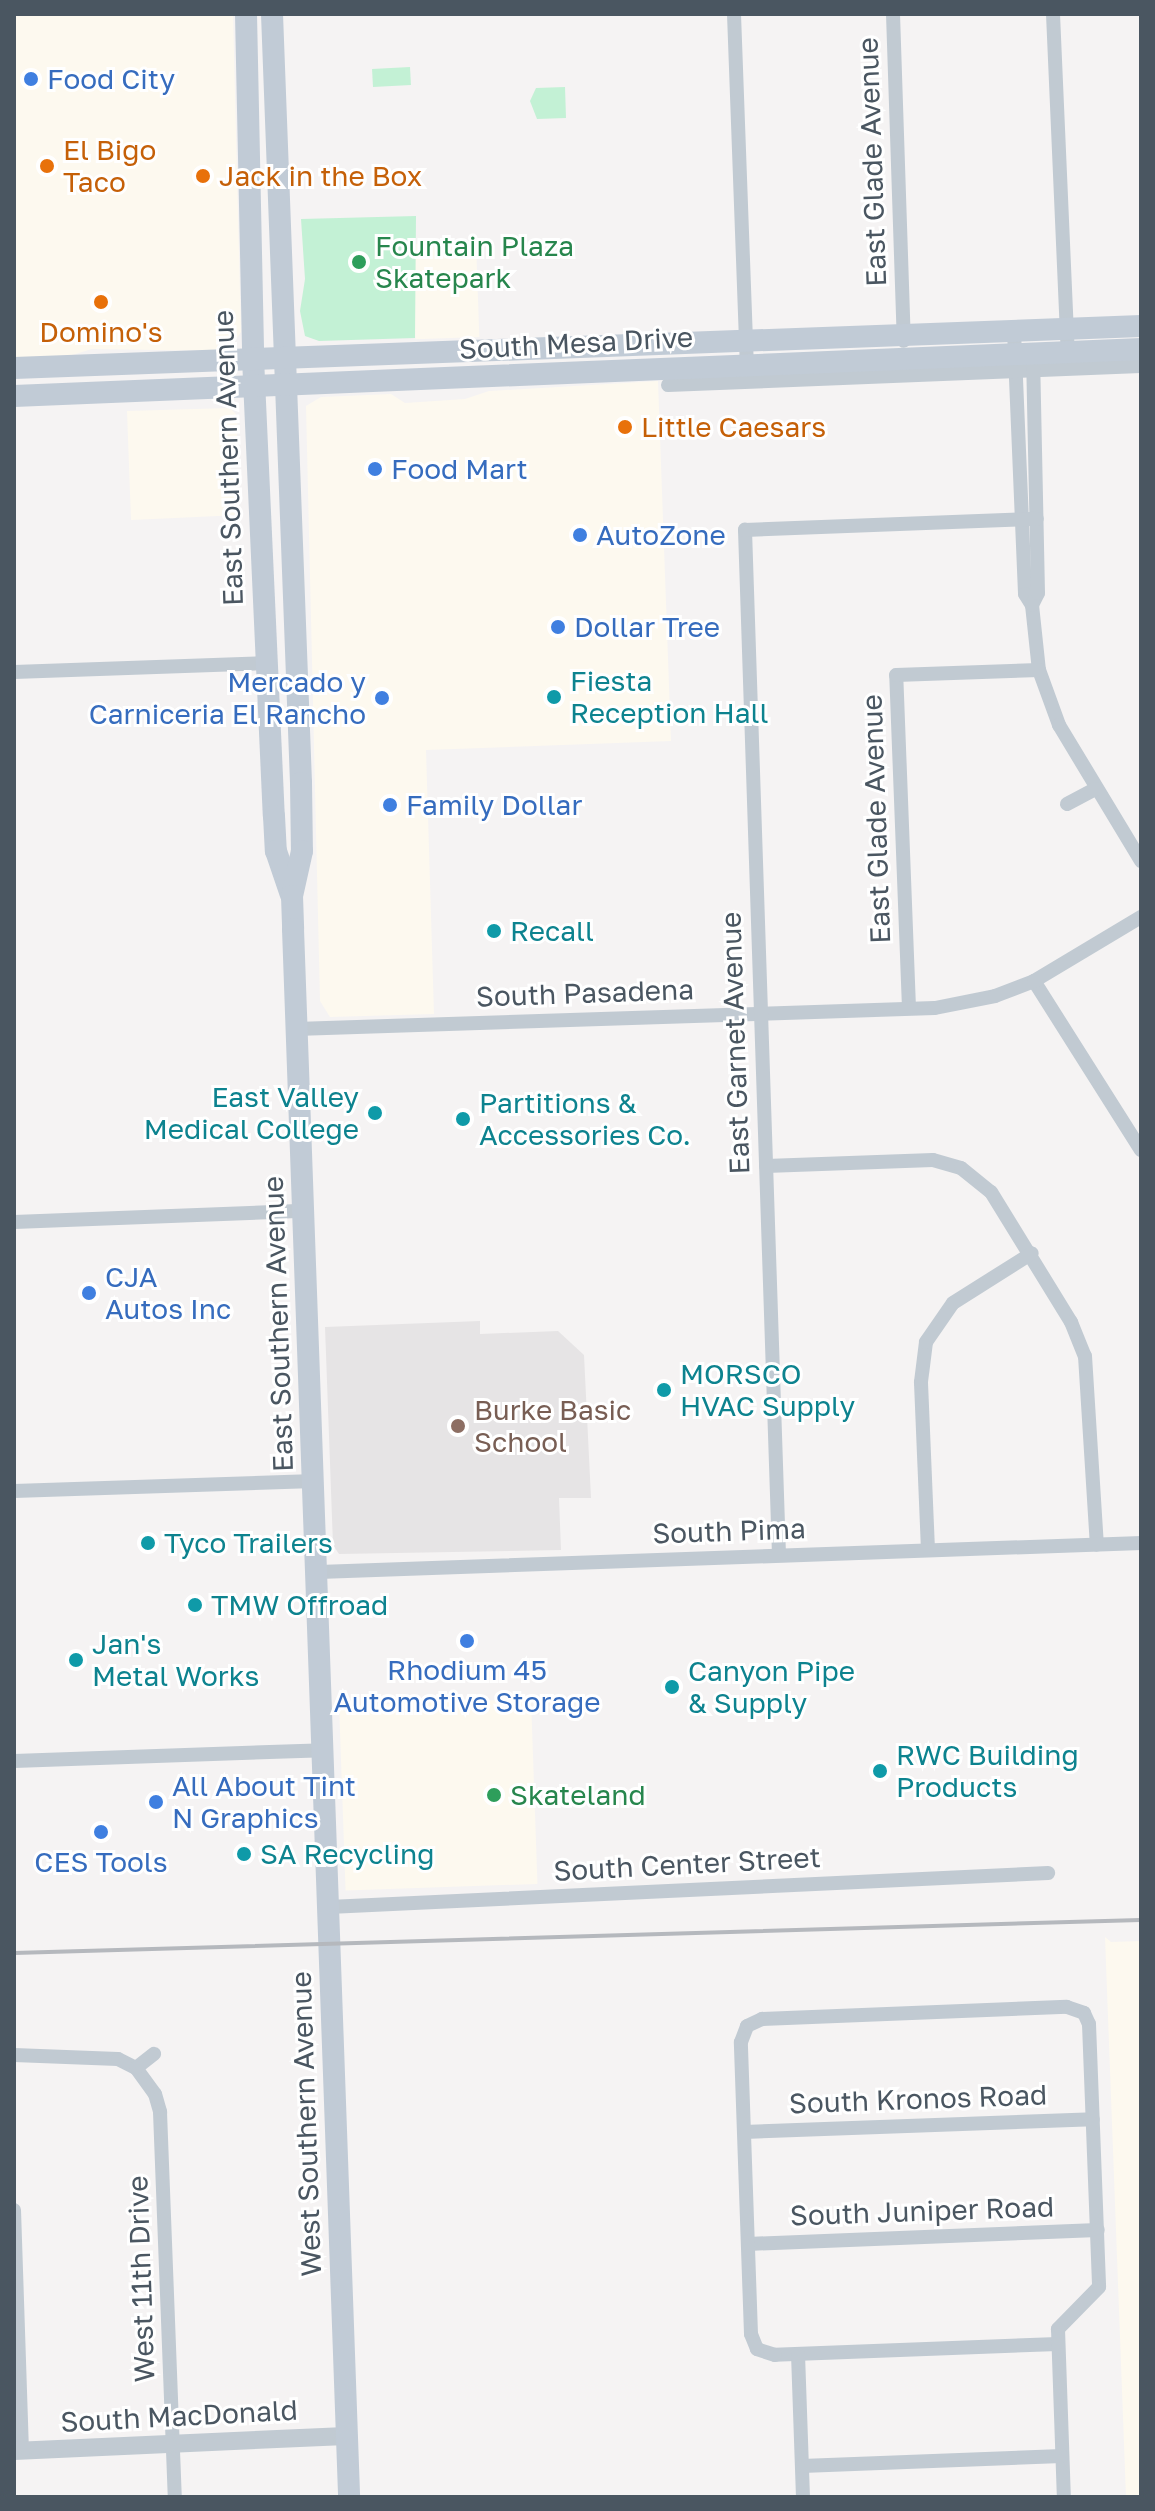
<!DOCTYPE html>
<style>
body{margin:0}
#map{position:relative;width:1155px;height:2511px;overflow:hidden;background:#f5f3f3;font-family:"Golos Text",sans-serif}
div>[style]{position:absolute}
.commercial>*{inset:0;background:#fdf9ef;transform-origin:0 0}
.education>*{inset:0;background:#e6e4e5}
.green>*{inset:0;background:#c3f1d5;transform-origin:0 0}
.minor>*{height:14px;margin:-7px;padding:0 7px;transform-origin:7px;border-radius:7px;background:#c1cad2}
.tertiary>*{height:18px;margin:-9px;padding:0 9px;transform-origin:9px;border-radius:9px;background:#c1cad2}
.secondary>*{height:22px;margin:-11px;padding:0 11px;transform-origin:11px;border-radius:11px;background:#c1cbd6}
.rail>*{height:4px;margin:-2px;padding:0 2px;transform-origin:2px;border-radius:2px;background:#b5b8bd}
.dots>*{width:22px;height:22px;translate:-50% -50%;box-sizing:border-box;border:4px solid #fff;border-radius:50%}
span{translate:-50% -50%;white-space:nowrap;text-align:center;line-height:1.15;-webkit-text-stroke:6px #fff;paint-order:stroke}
.shop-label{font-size:28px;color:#366cbe}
.left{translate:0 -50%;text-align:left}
.right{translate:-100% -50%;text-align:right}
.food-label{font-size:28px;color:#c56008}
.street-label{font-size:28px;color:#4a5661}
.leisure-label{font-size:28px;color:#27864d}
.culture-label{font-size:28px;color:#0d838f}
.education-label{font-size:28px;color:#785e54}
.frame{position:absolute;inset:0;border:16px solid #4a5661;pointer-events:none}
</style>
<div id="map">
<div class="commercial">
<i style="clip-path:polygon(14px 14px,233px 14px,241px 332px,228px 351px,92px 349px,59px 359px,14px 362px)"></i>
<i style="left:476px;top:242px;width:95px;height:64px;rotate:88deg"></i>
<i style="clip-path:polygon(658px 381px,671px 741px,426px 750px,434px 1014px,330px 1017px,320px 1001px,306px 406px,321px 397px,391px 394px,405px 403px,465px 399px,489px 391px)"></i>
<i style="clip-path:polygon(230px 408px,236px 414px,238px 429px,230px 474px,236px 477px,240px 515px,131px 520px,127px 411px)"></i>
<i style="left:531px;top:1699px;width:185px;height:192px;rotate:88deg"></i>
<i style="clip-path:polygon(1105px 1937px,1111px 1942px,1141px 1941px,1141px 2497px,1126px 2497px)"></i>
</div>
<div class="education">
<i style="clip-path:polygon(480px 1321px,480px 1334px,558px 1331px,584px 1355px,591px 1498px,559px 1498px,561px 1550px,339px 1554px,333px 1545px,325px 1327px)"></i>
</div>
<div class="green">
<i style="left:410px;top:67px;width:18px;height:38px;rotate:87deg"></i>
<i style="clip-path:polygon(565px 87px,566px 118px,537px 119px,530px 101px,536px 88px)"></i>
<i style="clip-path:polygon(416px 216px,415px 338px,319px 341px,305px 336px,300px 311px,305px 279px,301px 219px)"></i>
</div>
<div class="minor">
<i style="left:734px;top:14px;width:349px;rotate:87.9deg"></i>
<i style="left:893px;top:14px;width:327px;rotate:88.1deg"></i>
<i style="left:1053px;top:14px;width:338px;rotate:87.5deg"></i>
<i style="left:1014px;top:331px;width:263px;rotate:87.6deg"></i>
<i style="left:1025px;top:594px;width:13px;rotate:58deg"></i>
<i style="left:1032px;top:605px;width:65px;rotate:83.9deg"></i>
<i style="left:1039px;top:670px;width:59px;rotate:70deg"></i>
<i style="left:1059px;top:725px;width:159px;rotate:58.9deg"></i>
<i style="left:668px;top:385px;width:473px;rotate:-2.3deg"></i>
<i style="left:1032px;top:605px;width:13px;rotate:-63deg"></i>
<i style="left:1038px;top:593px;width:230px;rotate:-91.2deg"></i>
<i style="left:14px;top:672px;width:253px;rotate:-2deg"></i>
<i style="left:1067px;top:804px;width:32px;rotate:-28deg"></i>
<i style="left:1034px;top:981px;width:200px;rotate:57.7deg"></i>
<i style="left:909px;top:1008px;width:333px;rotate:-92.2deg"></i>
<i style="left:896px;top:675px;width:143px;rotate:-2deg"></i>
<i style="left:296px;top:1029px;width:639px;rotate:-1.88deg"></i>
<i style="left:935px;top:1008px;width:61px;rotate:-11.3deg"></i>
<i style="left:995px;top:996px;width:42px;rotate:-21deg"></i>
<i style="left:1034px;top:981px;width:125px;rotate:-30.9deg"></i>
<i style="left:766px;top:1166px;width:167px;rotate:-2.1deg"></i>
<i style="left:933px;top:1160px;width:29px;rotate:16deg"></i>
<i style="left:961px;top:1168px;width:38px;rotate:39deg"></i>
<i style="left:991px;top:1192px;width:153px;rotate:58.4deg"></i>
<i style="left:1071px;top:1322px;width:37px;rotate:68deg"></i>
<i style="left:1085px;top:1356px;width:189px;rotate:86.4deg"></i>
<i style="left:14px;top:1222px;width:290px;rotate:-2.2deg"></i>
<i style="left:14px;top:1491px;width:301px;rotate:-1.9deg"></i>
<i style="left:928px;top:1550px;width:168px;rotate:-92.4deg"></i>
<i style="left:921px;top:1382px;width:40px;rotate:-82.9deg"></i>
<i style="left:926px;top:1342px;width:47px;rotate:-55.3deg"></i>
<i style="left:953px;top:1303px;width:93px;rotate:-32.3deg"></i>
<i style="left:779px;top:1555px;width:1026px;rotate:-91.9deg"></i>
<i style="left:745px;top:530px;width:292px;rotate:-2.2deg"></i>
<i style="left:319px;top:1572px;width:823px;rotate:-2.02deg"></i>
<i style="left:14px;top:1761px;width:310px;rotate:-2deg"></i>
<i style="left:329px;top:1907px;width:720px;rotate:-2.71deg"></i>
<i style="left:14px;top:2055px;width:104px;rotate:2.2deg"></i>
<i style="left:118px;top:2059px;width:20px;rotate:27deg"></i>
<i style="left:136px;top:2068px;width:32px;rotate:54deg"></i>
<i style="left:155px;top:2094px;width:19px;rotate:74deg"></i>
<i style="left:160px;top:2112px;width:385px;rotate:87.8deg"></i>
<i style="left:136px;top:2068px;width:23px;rotate:-38deg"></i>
<i style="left:744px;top:2132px;width:349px;rotate:-2.1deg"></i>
<i style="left:14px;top:2210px;width:241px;rotate:88.1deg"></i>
<i style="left:748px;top:2244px;width:350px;rotate:-2.3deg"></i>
<i style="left:1058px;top:2344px;width:283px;rotate:177.8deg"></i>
<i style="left:775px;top:2355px;width:19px;rotate:-162deg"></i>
<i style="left:757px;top:2349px;width:16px;rotate:-112deg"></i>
<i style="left:751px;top:2334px;width:292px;rotate:-92deg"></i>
<i style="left:741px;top:2042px;width:17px;rotate:-69deg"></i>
<i style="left:747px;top:2026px;width:17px;rotate:-25deg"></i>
<i style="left:762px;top:2019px;width:305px;rotate:-2.3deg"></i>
<i style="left:1067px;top:2007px;width:18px;rotate:19deg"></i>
<i style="left:1084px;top:2013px;width:12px;rotate:66deg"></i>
<i style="left:1089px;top:2024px;width:263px;rotate:87.8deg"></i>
<i style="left:1099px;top:2287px;width:59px;rotate:134.3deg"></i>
<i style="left:1058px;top:2329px;width:168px;rotate:88deg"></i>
<i style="left:798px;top:2354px;width:143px;rotate:88deg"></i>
<i style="left:802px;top:2466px;width:260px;rotate:-2.2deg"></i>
</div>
<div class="tertiary">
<i style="left:14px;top:2451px;width:332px;rotate:-2.6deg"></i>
</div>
<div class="secondary">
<i style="left:246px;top:14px;width:344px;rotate:88.8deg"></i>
<i style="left:253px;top:358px;width:458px;rotate:87.4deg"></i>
<i style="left:274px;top:816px;width:35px;rotate:87deg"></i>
<i style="left:276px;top:851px;width:46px;rotate:71.2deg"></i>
<i style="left:272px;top:14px;width:770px;rotate:87.84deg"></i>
<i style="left:301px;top:783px;width:68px;rotate:89.2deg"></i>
<i style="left:302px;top:851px;width:46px;rotate:102.5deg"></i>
<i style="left:292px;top:896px;width:33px;rotate:88deg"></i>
<i style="left:293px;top:929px;width:1569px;rotate:87.95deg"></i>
<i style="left:14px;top:368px;width:1128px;rotate:-2.13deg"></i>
<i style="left:14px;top:396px;width:1128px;rotate:-2.39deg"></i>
</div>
<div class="rail">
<i style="left:14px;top:1953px;width:1127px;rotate:-1.68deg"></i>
</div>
<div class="dots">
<i style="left:31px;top:79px;background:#3f7fe0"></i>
<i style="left:47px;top:166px;background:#e8710a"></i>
<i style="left:203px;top:176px;background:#e8710a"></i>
<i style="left:359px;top:262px;background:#2e9e5b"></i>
<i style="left:101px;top:302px;background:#e8710a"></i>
<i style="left:625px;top:427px;background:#e8710a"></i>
<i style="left:375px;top:469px;background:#3f7fe0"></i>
<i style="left:580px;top:535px;background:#3f7fe0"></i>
<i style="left:558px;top:627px;background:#3f7fe0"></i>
<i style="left:554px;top:697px;background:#0f9aa8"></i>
<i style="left:382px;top:698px;background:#3f7fe0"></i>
<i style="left:390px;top:805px;background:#3f7fe0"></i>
<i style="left:494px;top:931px;background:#0f9aa8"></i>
<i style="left:375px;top:1113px;background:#0f9aa8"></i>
<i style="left:463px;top:1119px;background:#0f9aa8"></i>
<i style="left:89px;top:1293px;background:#3f7fe0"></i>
<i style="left:664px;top:1390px;background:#0f9aa8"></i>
<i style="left:458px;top:1426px;background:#8d6e63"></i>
<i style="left:148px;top:1543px;background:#0f9aa8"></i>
<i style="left:195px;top:1605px;background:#0f9aa8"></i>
<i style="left:467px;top:1641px;background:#3f7fe0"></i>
<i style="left:76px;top:1660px;background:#0f9aa8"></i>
<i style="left:672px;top:1687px;background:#0f9aa8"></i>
<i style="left:880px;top:1771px;background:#0f9aa8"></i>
<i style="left:494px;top:1795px;background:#2e9e5b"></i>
<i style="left:156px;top:1802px;background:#3f7fe0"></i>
<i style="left:101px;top:1832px;background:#3f7fe0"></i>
<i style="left:244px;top:1854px;background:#0f9aa8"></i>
</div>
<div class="shop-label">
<span class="left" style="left:47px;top:79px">Food City</span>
<span class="left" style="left:391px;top:469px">Food Mart</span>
<span class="left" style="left:596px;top:535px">AutoZone</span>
<span class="left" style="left:574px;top:627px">Dollar Tree</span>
<span class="right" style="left:366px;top:698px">Mercado y<br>Carniceria El Rancho</span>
<span class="left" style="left:406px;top:805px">Family Dollar</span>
<span class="left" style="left:105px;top:1293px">CJA<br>Autos Inc</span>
<span style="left:467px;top:1686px">Rhodium 45<br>Automotive Storage</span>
<span class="left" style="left:172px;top:1802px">All About Tint<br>N Graphics</span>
<span style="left:101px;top:1862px">CES Tools</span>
</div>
<div class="food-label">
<span class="left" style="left:63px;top:166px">El Bigo<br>Taco</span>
<span class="left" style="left:219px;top:176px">Jack in the Box</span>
<span style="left:101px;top:332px">Domino's</span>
<span class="left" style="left:641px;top:427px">Little Caesars</span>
</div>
<div class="street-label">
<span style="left:872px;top:162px;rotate:-92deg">East Glade Avenue</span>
<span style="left:576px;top:343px;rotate:-3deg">South Mesa Drive</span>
<span style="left:228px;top:458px;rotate:-92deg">East Southern Avenue</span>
<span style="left:876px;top:819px;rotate:-92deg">East Glade Avenue</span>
<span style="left:585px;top:993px;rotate:-2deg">South Pasadena</span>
<span style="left:735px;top:1043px;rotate:-92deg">East Garnet Avenue</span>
<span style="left:278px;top:1324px;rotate:-92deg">East Southern Avenue</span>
<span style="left:729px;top:1531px;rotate:-2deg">South Pima</span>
<span style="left:687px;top:1864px;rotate:-3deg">South Center Street</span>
<span style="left:918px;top:2099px;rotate:-2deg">South Kronos Road</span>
<span style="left:306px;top:2124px;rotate:-92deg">West Southern Avenue</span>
<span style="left:922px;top:2211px;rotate:-2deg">South Juniper Road</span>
<span style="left:141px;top:2279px;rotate:-92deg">West 11th Drive</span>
<span style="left:179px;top:2416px;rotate:-3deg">South MacDonald</span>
</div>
<div class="leisure-label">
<span class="left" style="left:375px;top:262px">Fountain Plaza<br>Skatepark</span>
<span class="left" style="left:510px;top:1795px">Skateland</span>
</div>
<div class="culture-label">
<span class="left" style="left:570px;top:697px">Fiesta<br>Reception Hall</span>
<span class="left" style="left:510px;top:931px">Recall</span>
<span class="right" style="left:359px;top:1113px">East Valley<br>Medical College</span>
<span class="left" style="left:479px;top:1119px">Partitions &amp;<br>Accessories Co.</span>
<span class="left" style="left:680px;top:1390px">MORSCO<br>HVAC Supply</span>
<span class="left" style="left:164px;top:1543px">Tyco Trailers</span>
<span class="left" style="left:211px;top:1605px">TMW Offroad</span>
<span class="left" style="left:92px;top:1660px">Jan's<br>Metal Works</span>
<span class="left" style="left:688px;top:1687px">Canyon Pipe<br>&amp; Supply</span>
<span class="left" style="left:896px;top:1771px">RWC Building<br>Products</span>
<span class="left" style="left:260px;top:1854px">SA Recycling</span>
</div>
<div class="education-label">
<span class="left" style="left:474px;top:1426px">Burke Basic<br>School</span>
</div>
<div class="frame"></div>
</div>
